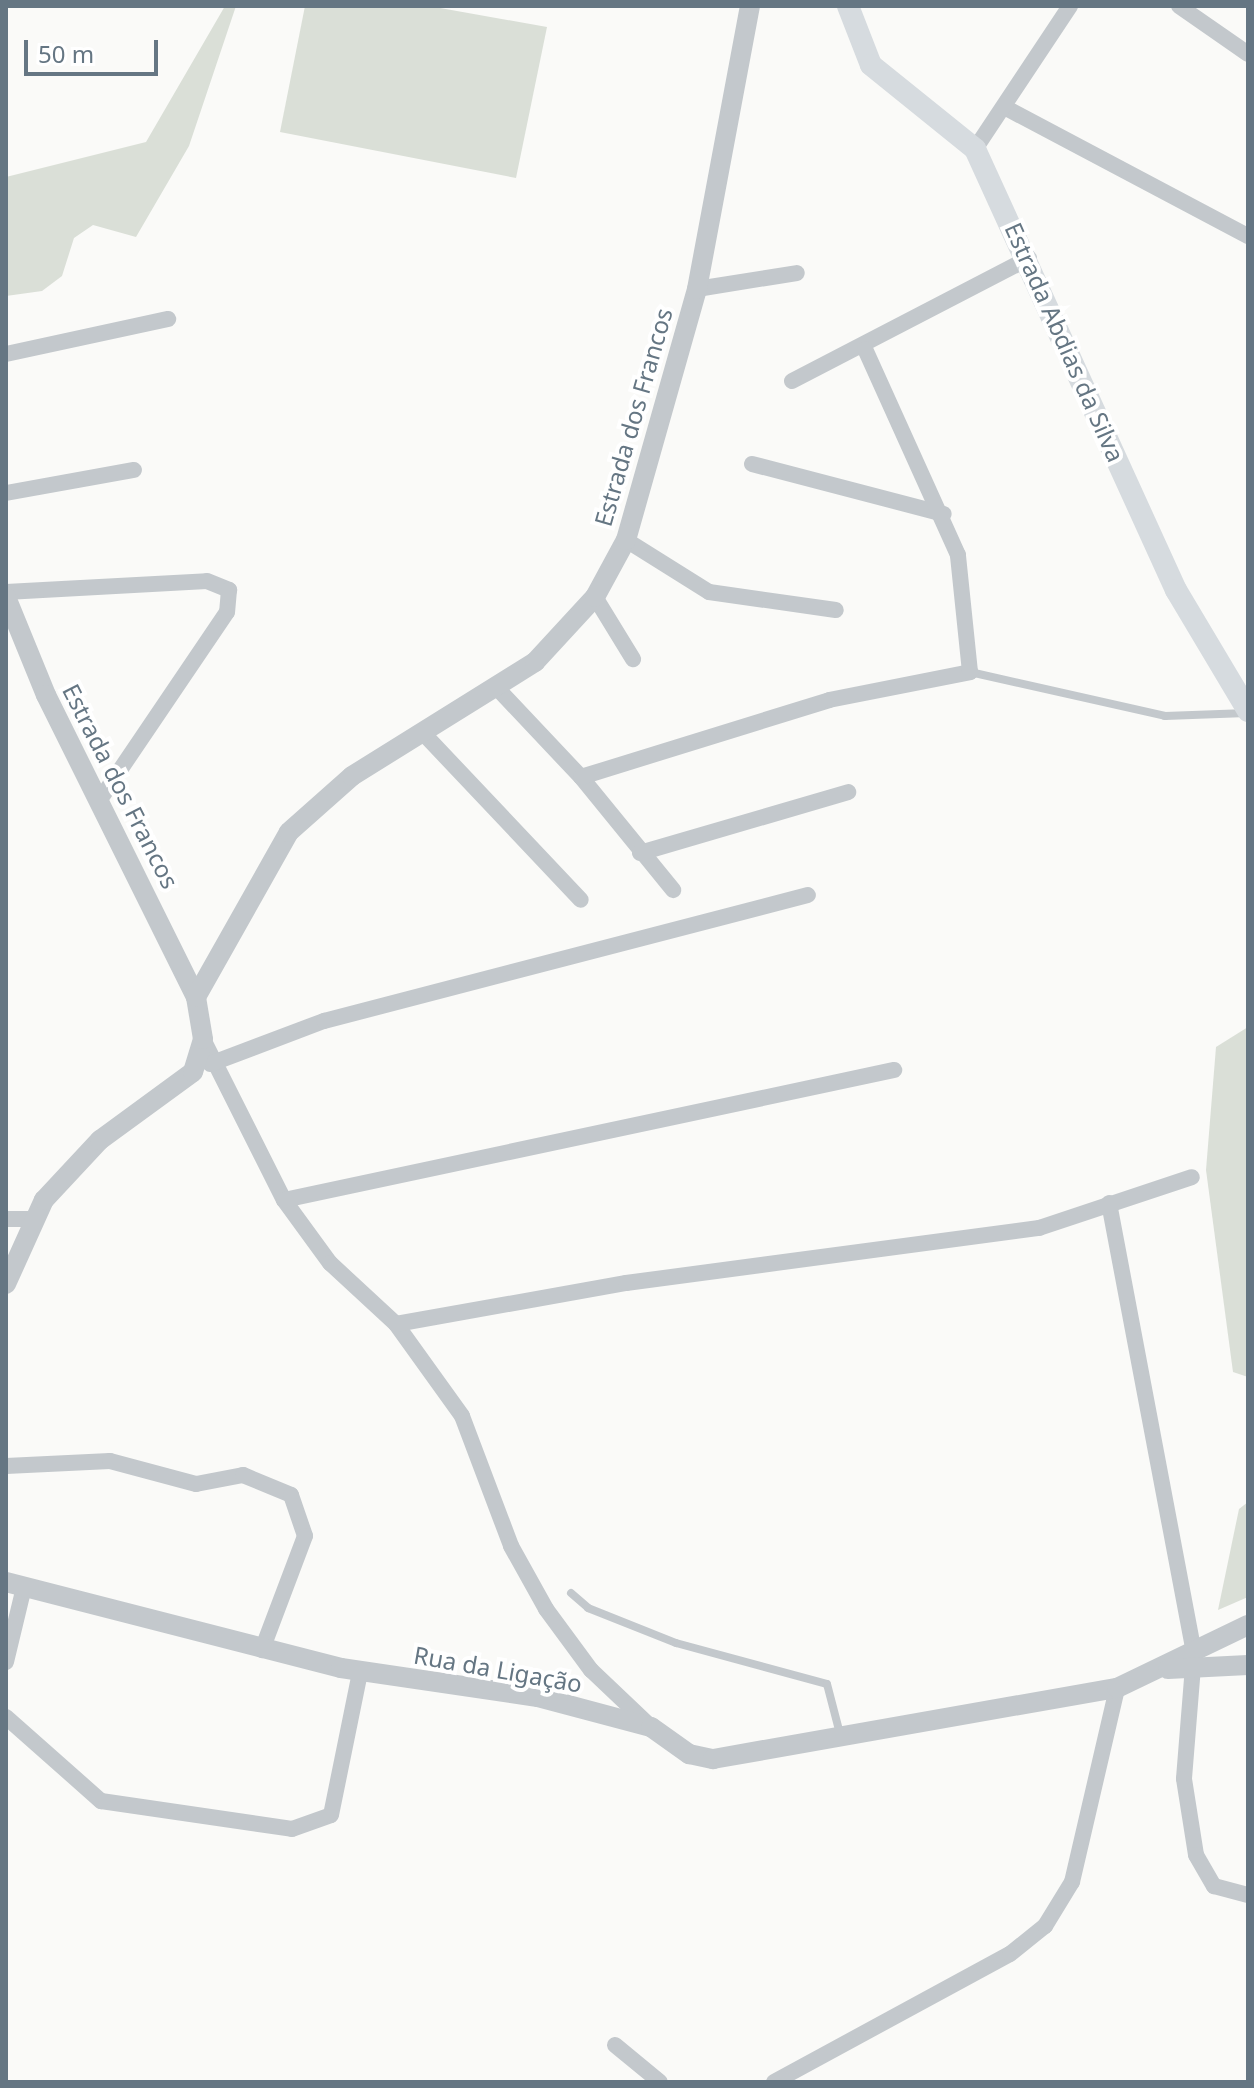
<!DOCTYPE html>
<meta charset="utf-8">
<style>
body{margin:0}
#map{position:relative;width:1254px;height:2088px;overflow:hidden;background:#fafaf8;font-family:"Noto Sans",sans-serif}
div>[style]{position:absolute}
.green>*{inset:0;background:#dadfd7}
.service>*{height:8px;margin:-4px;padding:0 4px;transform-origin:4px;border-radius:4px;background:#c3c8cc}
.minor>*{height:16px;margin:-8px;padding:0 8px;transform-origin:8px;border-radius:8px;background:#c3c8cc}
.tertiary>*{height:20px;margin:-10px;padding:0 10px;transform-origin:10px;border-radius:10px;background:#c3c8cc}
.secondary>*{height:22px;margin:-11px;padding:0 11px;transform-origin:11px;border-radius:11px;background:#d6dbdf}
span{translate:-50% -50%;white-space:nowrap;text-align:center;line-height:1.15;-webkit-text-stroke:8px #fff;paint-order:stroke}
.street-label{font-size:24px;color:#657683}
.frame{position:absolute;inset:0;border:8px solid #657683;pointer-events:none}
.scale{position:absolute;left:24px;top:40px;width:134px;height:36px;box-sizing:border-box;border:4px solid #657683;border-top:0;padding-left:10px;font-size:24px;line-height:28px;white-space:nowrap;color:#657683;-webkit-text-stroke:6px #fff;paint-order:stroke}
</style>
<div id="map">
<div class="green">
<i style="clip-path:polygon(225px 6px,236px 6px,189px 146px,136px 237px,93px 225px,74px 238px,62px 276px,42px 291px,6px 296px,6px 177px,146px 142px)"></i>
<i style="clip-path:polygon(305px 6px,429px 6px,547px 27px,516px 178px,280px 132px)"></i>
<i style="clip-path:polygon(1248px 1027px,1248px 1377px,1233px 1372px,1206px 1170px,1216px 1047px)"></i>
<i style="clip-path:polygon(1248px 1502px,1248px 1597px,1218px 1610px,1239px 1509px)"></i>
</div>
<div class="service">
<i style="left:970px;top:672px;width:200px;rotate:12.7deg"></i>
<i style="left:1165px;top:716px;width:82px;rotate:-2.1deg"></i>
<i style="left:571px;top:1593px;width:23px;rotate:41deg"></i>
<i style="left:588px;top:1608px;width:95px;rotate:21.7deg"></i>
<i style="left:676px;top:1643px;width:156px;rotate:15.2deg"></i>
<i style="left:827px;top:1684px;width:52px;rotate:75.4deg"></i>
</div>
<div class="minor">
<i style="left:1179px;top:6px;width:84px;rotate:34.8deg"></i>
<i style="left:1006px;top:108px;width:274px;rotate:27.9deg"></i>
<i style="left:975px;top:149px;width:172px;rotate:-56.4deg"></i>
<i style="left:697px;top:289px;width:101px;rotate:-9.1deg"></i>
<i style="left:6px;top:354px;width:166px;rotate:-12.2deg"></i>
<i style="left:792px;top:381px;width:267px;rotate:-27.4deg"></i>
<i style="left:752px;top:464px;width:198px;rotate:14.6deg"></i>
<i style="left:6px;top:493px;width:130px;rotate:-10.2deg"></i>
<i style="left:626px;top:540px;width:98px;rotate:32.1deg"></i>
<i style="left:709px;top:592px;width:128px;rotate:8.1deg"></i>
<i style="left:6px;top:592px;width:201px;rotate:-3.1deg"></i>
<i style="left:207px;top:581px;width:24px;rotate:22deg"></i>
<i style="left:229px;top:590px;width:22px;rotate:95deg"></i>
<i style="left:227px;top:612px;width:225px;rotate:124.1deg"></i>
<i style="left:595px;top:597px;width:73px;rotate:58.5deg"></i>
<i style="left:498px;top:689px;width:121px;rotate:46.7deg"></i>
<i style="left:581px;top:777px;width:146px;rotate:50.8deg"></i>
<i style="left:424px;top:734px;width:228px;rotate:46.6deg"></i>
<i style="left:581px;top:777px;width:260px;rotate:-17.2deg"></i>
<i style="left:829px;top:700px;width:144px;rotate:-11.2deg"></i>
<i style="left:970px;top:672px;width:118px;rotate:-95.9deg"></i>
<i style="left:958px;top:555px;width:226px;rotate:-114.3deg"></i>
<i style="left:640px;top:853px;width:217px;rotate:-16.3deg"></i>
<i style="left:203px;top:1039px;width:180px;rotate:63.3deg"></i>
<i style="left:284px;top:1200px;width:78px;rotate:53.9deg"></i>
<i style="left:330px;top:1263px;width:90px;rotate:42.7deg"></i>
<i style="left:396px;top:1324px;width:113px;rotate:54.3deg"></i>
<i style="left:462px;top:1416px;width:139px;rotate:69.3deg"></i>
<i style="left:511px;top:1546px;width:72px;rotate:60.9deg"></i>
<i style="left:546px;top:1609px;width:76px;rotate:53.6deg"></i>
<i style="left:591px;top:1670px;width:81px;rotate:43.5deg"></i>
<i style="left:210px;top:1064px;width:122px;rotate:-20.7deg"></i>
<i style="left:324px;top:1021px;width:500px;rotate:-14.59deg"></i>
<i style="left:284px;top:1200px;width:624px;rotate:-12.03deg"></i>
<i style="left:1109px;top:1203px;width:459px;rotate:79.3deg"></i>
<i style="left:1194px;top:1654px;width:125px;rotate:94.6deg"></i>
<i style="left:1184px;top:1779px;width:77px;rotate:81deg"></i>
<i style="left:1196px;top:1855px;width:36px;rotate:60deg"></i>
<i style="left:1214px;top:1886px;width:35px;rotate:15deg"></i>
<i style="left:6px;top:1219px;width:27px"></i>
<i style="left:396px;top:1324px;width:234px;rotate:-10.1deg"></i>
<i style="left:626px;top:1283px;width:417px;rotate:-7.6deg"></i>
<i style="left:1039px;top:1228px;width:161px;rotate:-18.4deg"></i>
<i style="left:6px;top:1466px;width:104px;rotate:-2.8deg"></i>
<i style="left:110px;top:1461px;width:89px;rotate:15deg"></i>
<i style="left:196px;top:1484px;width:48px;rotate:-10.8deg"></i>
<i style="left:243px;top:1475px;width:52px;rotate:22.6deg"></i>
<i style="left:291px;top:1495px;width:43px;rotate:71.1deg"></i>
<i style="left:305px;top:1536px;width:122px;rotate:110.7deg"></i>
<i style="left:6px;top:1662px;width:77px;rotate:-76.5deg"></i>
<i style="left:6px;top:1717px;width:127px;rotate:41.5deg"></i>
<i style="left:101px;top:1801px;width:193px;rotate:8.3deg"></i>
<i style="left:292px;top:1829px;width:41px;rotate:-19.7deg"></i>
<i style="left:331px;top:1815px;width:146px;rotate:-78.5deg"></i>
<i style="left:615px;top:2045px;width:58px;rotate:39.4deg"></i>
<i style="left:774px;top:2082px;width:268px;rotate:-28.5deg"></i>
<i style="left:1010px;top:1954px;width:45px;rotate:-38.7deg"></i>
<i style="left:1045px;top:1926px;width:52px;rotate:-58.5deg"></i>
<i style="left:1072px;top:1882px;width:199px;rotate:-76.9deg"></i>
</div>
<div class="tertiary">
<i style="left:6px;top:597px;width:106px;rotate:67.8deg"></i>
<i style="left:46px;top:695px;width:337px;rotate:63.6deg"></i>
<i style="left:6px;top:1284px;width:92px;rotate:-65.7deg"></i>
<i style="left:44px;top:1200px;width:82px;rotate:-47deg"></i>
<i style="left:100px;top:1140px;width:115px;rotate:-36.2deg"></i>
<i style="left:193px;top:1072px;width:34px;rotate:-73deg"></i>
<i style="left:203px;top:1039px;width:43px;rotate:-99.5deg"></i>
<i style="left:196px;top:997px;width:189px;rotate:-60.6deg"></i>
<i style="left:289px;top:832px;width:84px;rotate:-41.6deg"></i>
<i style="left:352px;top:776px;width:216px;rotate:-31.9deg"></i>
<i style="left:535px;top:662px;width:88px;rotate:-47.3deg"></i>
<i style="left:595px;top:597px;width:65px;rotate:-61.5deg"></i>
<i style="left:626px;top:540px;width:261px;rotate:-74.2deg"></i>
<i style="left:697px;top:289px;width:288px;rotate:-79.4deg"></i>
<i style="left:6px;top:1582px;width:346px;rotate:14.4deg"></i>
<i style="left:341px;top:1668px;width:199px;rotate:8.4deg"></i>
<i style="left:538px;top:1697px;width:117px;rotate:14.9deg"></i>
<i style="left:651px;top:1727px;width:47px;rotate:35.4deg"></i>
<i style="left:689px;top:1754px;width:25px;rotate:12deg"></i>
<i style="left:713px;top:1759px;width:410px;rotate:-10deg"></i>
<i style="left:1117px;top:1688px;width:145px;rotate:-25.7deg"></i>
<i style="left:1168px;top:1669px;width:80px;rotate:-2.9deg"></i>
</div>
<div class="secondary">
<i style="left:848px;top:6px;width:63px;rotate:68.7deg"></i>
<i style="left:871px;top:65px;width:134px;rotate:38.9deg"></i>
<i style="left:975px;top:149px;width:485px;rotate:65.5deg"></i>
<i style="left:1176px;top:590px;width:141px;rotate:59.2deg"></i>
</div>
<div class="street-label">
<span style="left:1065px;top:342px;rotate:66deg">Estrada Abdias da Silva</span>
<span style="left:633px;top:417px;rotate:-74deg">Estrada dos Francos</span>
<span style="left:121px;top:786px;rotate:63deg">Estrada dos Francos</span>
<span style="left:498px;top:1669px;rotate:10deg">Rua da Ligação</span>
</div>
<div class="frame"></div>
<div class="scale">50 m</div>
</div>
